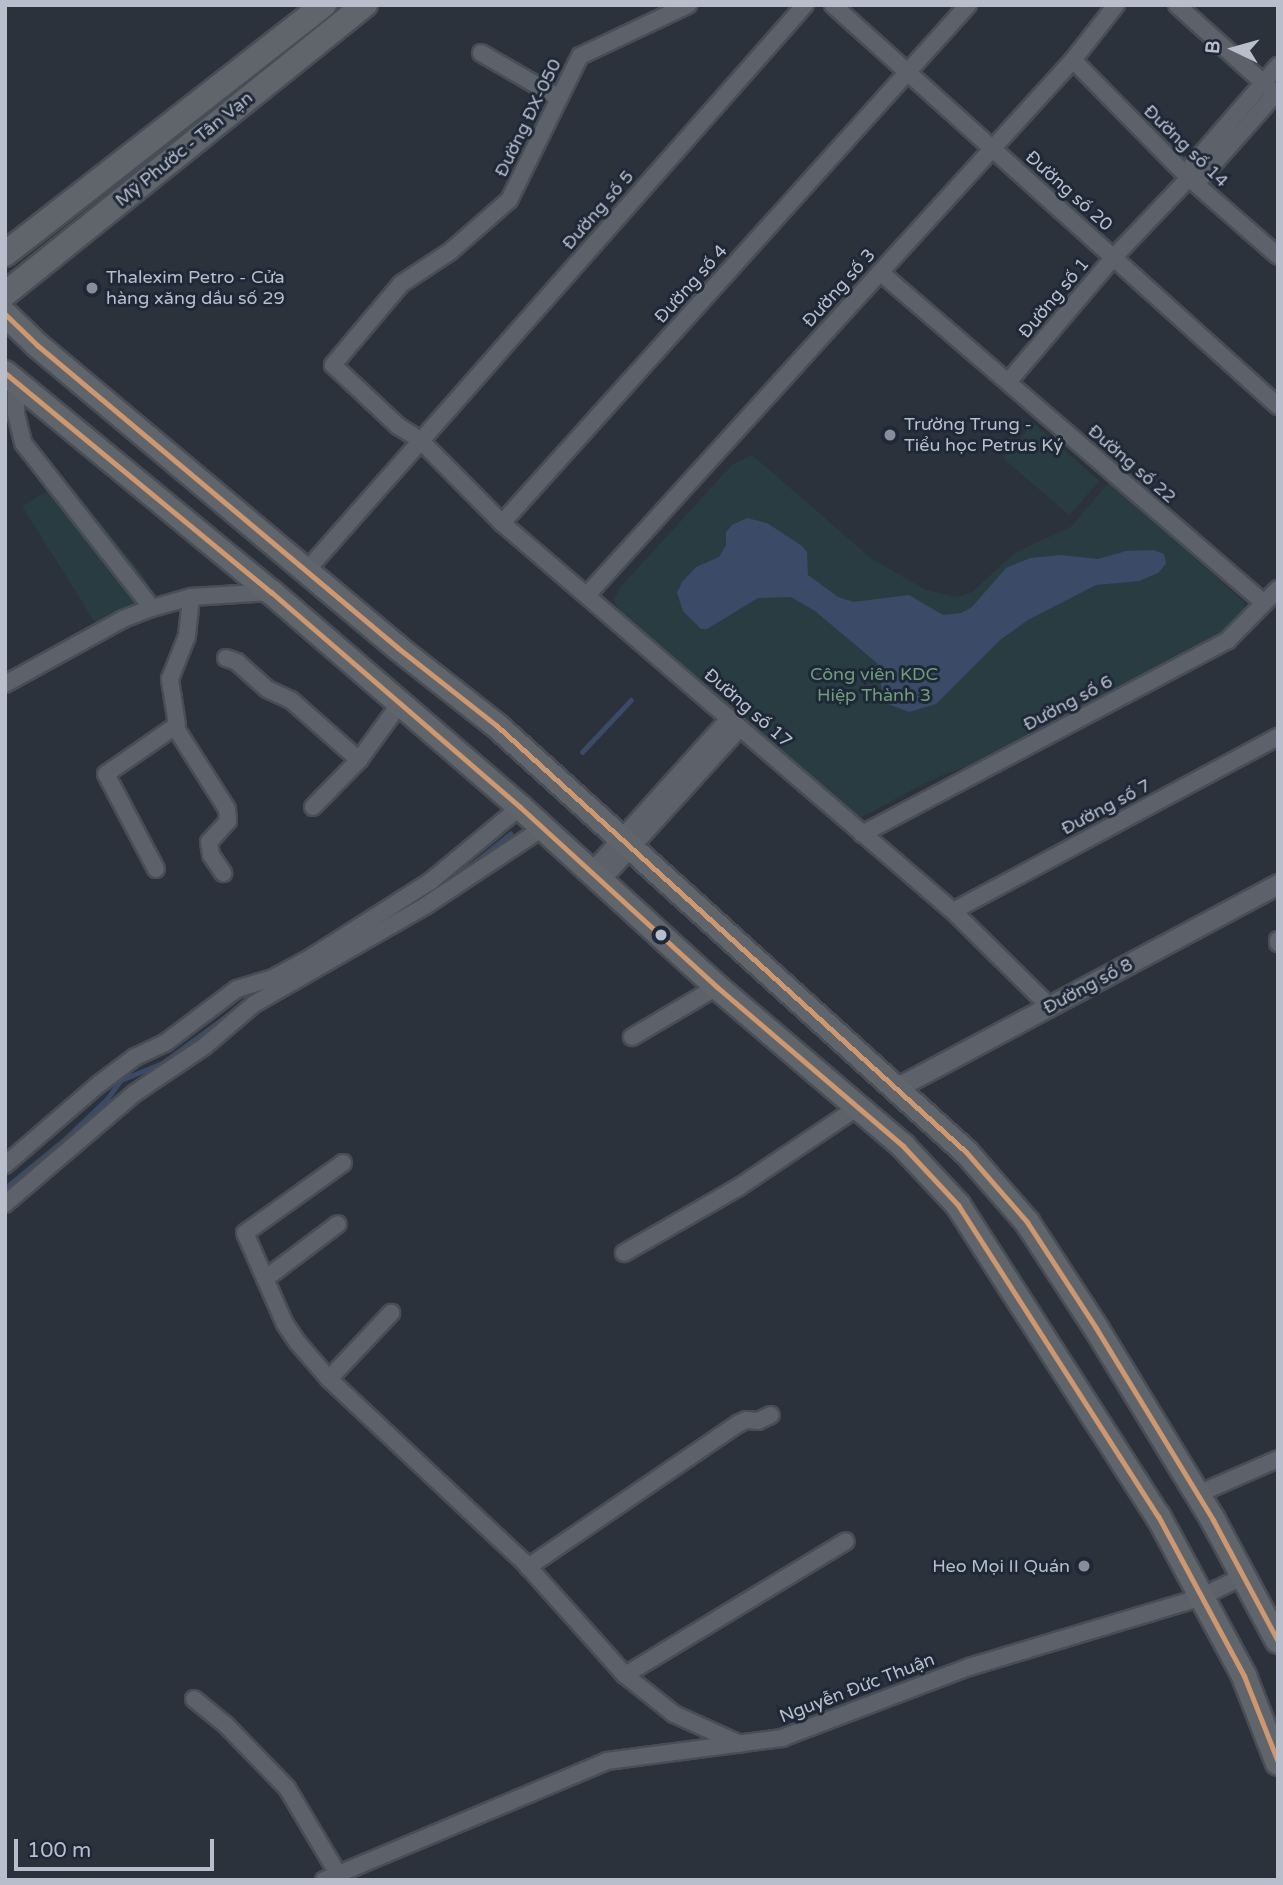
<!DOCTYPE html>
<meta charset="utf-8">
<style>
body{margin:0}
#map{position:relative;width:1283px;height:1885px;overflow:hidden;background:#2c323c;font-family:"Varela Round",sans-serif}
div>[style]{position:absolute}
.green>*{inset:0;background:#293c42;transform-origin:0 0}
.water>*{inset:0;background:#3b4a67}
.stream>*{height:4.5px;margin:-2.25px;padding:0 2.25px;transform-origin:2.25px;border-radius:2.25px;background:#3b4a67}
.roads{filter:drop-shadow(2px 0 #494d55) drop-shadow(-2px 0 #494d55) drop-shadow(0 2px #494d55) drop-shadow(0 -2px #494d55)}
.minor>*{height:16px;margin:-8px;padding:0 8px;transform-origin:8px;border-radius:8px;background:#5d616a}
.tertiary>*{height:19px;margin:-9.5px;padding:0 9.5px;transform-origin:9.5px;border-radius:9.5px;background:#5d616a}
.primary>*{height:24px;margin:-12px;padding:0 12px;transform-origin:12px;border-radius:12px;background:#60646b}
.bus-1>*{height:5px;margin:-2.5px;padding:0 2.5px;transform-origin:2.5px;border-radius:2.5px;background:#cd976f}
.dots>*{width:19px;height:19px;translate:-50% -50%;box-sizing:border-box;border:4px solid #1f2837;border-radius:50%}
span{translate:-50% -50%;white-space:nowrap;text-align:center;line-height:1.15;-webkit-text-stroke:6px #1f2837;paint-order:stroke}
.street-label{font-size:18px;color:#b8becc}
.poi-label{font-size:18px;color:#b8becc}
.left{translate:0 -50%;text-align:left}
.right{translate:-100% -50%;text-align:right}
.park-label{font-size:18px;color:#6f9d7c}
.frame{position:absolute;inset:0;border:7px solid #b8becc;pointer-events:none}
.north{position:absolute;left:1199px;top:14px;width:70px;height:70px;-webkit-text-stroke:5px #1f2837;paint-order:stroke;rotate:275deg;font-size:19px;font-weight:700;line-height:28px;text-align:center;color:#b8becc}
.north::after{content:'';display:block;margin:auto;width:24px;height:32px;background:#b8becc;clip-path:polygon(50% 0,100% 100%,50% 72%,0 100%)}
.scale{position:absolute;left:14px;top:1839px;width:200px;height:32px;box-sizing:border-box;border:4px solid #b8becc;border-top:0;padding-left:9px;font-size:21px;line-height:24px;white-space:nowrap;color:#b8becc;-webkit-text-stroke:5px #1f2837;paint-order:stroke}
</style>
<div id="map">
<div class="green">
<i style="left:1033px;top:423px;width:88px;height:46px;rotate:41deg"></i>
<i style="clip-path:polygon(752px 455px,872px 559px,926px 590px,957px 597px,972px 592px,1016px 552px,1071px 527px,1109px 482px,1243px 601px,1245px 612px,1228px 628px,981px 761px,935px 778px,856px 820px,703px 681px,624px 617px,614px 601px,618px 590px,732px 465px)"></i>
<i style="clip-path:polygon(66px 480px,143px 575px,155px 598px,96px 624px,22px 506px)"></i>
</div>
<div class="water">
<i style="clip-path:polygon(747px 518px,767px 523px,802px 546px,807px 552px,808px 575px,838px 597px,854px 602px,909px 595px,943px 615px,961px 613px,972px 607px,1006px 568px,1030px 558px,1061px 555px,1098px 559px,1126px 551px,1154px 550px,1164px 554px,1166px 564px,1158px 573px,1139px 581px,1096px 585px,1028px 620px,1000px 640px,936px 704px,909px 712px,888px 704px,883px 697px,877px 663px,815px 611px,791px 597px,758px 598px,707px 629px,701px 629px,683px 611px,677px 593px,682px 582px,696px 567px,719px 557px,726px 545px,726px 532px,732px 525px)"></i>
</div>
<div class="stream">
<i style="left:582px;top:752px;width:71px;rotate:-46.7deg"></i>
<i style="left:416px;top:900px;width:57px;rotate:-31.5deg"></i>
<i style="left:465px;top:870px;width:58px;rotate:-38.7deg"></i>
<i style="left:5px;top:1188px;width:79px;rotate:-39.3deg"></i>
<i style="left:66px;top:1138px;width:57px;rotate:-43.6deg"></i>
<i style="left:107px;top:1099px;width:24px;rotate:-54deg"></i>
<i style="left:121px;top:1080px;width:44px;rotate:-22.5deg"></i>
<i style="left:162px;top:1063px;width:105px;rotate:-36.1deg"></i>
</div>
<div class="roads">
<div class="minor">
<i style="left:688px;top:5px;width:119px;rotate:154.7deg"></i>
<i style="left:580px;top:56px;width:161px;rotate:116.2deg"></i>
<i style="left:509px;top:200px;width:77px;rotate:138.7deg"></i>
<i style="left:451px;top:251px;width:60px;rotate:146.6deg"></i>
<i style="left:401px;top:284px;width:106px;rotate:130deg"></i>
<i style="left:333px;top:365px;width:89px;rotate:43.2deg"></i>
<i style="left:398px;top:426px;width:26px;rotate:32deg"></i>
<i style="left:420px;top:440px;width:117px;rotate:45.3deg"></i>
<i style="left:502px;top:523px;width:595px;rotate:40.71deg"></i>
<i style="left:953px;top:911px;width:136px;rotate:44.7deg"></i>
<i style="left:833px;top:5px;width:599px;rotate:42.02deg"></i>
<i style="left:1177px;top:5px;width:136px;rotate:42deg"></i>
<i style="left:481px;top:53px;width:90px;rotate:30deg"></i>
<i style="left:1073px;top:60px;width:165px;rotate:45.5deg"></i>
<i style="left:1189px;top:178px;width:118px;rotate:41.2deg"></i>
<i style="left:1189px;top:178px;width:14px;rotate:-8deg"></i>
<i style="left:1203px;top:176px;width:113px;rotate:-48.6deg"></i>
<i style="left:880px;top:272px;width:507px;rotate:40.76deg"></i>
<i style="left:16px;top:382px;width:32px;rotate:90deg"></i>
<i style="left:16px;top:414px;width:30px;rotate:76deg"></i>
<i style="left:23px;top:443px;width:209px;rotate:52deg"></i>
<i style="left:1008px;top:382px;width:162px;rotate:-49.7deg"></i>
<i style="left:1113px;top:258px;width:110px;rotate:-46.5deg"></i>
<i style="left:1189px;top:178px;width:15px;rotate:-74deg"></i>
<i style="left:1193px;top:164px;width:130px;rotate:-49.1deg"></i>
<i style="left:502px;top:523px;width:697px;rotate:-48.03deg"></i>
<i style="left:307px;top:570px;width:753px;rotate:-48.61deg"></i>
<i style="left:587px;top:595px;width:723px;rotate:-47.75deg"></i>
<i style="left:1073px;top:60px;width:70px;rotate:-52deg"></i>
<i style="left:226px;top:658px;width:12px;rotate:20deg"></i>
<i style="left:237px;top:662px;width:40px;rotate:42deg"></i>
<i style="left:267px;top:689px;width:26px;rotate:25deg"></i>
<i style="left:291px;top:700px;width:91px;rotate:41.4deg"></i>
<i style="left:5px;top:684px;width:135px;rotate:-28.8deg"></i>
<i style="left:123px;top:619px;width:31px;rotate:-21deg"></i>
<i style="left:152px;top:608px;width:41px;rotate:-15.8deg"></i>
<i style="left:191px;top:597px;width:80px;rotate:-3.6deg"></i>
<i style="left:175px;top:727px;width:97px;rotate:57.6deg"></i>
<i style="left:227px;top:809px;width:12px;rotate:85deg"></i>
<i style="left:228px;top:821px;width:28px;rotate:132deg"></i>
<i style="left:209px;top:842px;width:13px;rotate:81deg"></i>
<i style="left:211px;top:855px;width:22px;rotate:56deg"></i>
<i style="left:313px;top:807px;width:66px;rotate:-45.6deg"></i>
<i style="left:359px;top:760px;width:68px;rotate:-54deg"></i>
<i style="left:862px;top:834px;width:414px;rotate:-27.9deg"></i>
<i style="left:1228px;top:640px;width:71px;rotate:-45.6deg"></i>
<i style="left:156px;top:869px;width:107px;rotate:-117.8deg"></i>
<i style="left:106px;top:774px;width:86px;rotate:-34.6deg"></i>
<i style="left:177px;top:725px;width:47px;rotate:-98.7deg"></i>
<i style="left:170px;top:679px;width:46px;rotate:-68.4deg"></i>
<i style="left:187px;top:636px;width:39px;rotate:-84deg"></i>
<i style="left:592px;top:871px;width:206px;rotate:-48deg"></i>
<i style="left:602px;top:880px;width:205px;rotate:-47.8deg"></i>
<i style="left:953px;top:911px;width:369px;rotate:-28.2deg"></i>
<i style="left:1278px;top:940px;width:3px;rotate:90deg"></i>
<i style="left:632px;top:1037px;width:99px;rotate:-30.5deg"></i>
<i style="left:343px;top:1163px;width:120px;rotate:144.5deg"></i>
<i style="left:245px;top:1233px;width:99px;rotate:66.3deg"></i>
<i style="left:285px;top:1324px;width:23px;rotate:56deg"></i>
<i style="left:298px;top:1343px;width:48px;rotate:49.3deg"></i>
<i style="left:329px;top:1379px;width:267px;rotate:43.2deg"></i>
<i style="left:524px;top:1562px;width:152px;rotate:48.2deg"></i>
<i style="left:625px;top:1675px;width:63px;rotate:38.5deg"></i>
<i style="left:674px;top:1714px;width:72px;rotate:24.4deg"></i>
<i style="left:5px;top:1165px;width:124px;rotate:-40.8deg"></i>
<i style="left:99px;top:1084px;width:45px;rotate:-36.9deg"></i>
<i style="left:135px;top:1057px;width:33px;rotate:-25deg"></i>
<i style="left:165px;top:1043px;width:90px;rotate:-36.9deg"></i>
<i style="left:237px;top:989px;width:38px;rotate:-17deg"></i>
<i style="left:273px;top:978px;width:42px;rotate:-28.4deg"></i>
<i style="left:310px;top:958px;width:143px;rotate:-32.5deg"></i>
<i style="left:431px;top:881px;width:116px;rotate:-39.7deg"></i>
<i style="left:5px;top:1204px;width:171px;rotate:-40.5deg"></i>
<i style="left:135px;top:1093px;width:84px;rotate:-33.9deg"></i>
<i style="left:205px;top:1046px;width:65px;rotate:-40.6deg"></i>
<i style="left:254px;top:1004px;width:197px;rotate:-29.8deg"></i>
<i style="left:425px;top:906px;width:141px;rotate:-33.5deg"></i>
<i style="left:624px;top:1253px;width:133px;rotate:-29.9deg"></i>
<i style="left:739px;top:1187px;width:143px;rotate:-33.9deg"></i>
<i style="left:265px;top:1279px;width:91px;rotate:-37deg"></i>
<i style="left:329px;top:1379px;width:91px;rotate:-46.8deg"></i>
<i style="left:1198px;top:1494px;width:87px;rotate:-23.6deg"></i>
<i style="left:528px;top:1567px;width:254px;rotate:-34.3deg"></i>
<i style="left:738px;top:1424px;width:9px;rotate:-27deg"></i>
<i style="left:746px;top:1420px;width:12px;rotate:5deg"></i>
<i style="left:758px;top:1421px;width:14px;rotate:-25deg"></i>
<i style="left:625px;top:1675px;width:258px;rotate:-31.2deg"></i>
<i style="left:194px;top:1699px;width:41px;rotate:39.1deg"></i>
<i style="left:226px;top:1725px;width:88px;rotate:45.9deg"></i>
<i style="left:287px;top:1788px;width:100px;rotate:59.3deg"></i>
<i style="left:324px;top:1880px;width:307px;rotate:-22.8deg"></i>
<i style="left:607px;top:1761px;width:177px;rotate:-7.5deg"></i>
<i style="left:782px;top:1738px;width:200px;rotate:-20.8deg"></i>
<i style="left:969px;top:1667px;width:240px;rotate:-16.7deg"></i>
<i style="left:1199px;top:1598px;width:50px;rotate:-26.1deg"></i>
</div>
<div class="tertiary">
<i style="left:898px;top:1087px;width:431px;rotate:-28.1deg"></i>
</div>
<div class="primary">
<i style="left:5px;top:254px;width:405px;rotate:-38deg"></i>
<i style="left:5px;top:294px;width:462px;rotate:-38.8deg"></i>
<i style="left:5px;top:314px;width:45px;rotate:44.1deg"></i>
<i style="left:37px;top:345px;width:471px;rotate:40deg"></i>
<i style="left:398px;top:648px;width:125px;rotate:38.2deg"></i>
<i style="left:496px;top:725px;width:635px;rotate:42.26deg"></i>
<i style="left:966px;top:1152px;width:93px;rotate:48.9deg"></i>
<i style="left:1027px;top:1222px;width:126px;rotate:56.9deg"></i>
<i style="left:1096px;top:1328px;width:225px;rotate:58.6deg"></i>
<i style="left:1213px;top:1520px;width:137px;rotate:61.8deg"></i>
<i style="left:5px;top:373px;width:345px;rotate:39.5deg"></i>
<i style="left:271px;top:592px;width:329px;rotate:40.8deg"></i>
<i style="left:520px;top:807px;width:267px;rotate:42.4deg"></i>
<i style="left:717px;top:987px;width:245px;rotate:40.5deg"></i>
<i style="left:903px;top:1146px;width:81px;rotate:47deg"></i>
<i style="left:958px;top:1205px;width:370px;rotate:57.3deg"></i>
<i style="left:1158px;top:1516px;width:182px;rotate:61.7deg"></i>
<i style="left:1244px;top:1676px;width:93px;rotate:68.7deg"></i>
</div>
</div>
<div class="bus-1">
<i style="left:5px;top:314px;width:45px;rotate:44.1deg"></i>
<i style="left:37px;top:345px;width:471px;rotate:40deg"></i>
<i style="left:398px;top:648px;width:125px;rotate:38.2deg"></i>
<i style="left:496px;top:725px;width:635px;rotate:42.26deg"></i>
<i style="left:966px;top:1152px;width:93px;rotate:48.9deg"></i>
<i style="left:1027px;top:1222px;width:126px;rotate:56.9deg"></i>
<i style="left:1096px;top:1328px;width:225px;rotate:58.6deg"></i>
<i style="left:1213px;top:1520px;width:137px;rotate:61.8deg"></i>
<i style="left:5px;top:373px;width:345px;rotate:39.5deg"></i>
<i style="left:271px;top:592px;width:329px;rotate:40.8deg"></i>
<i style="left:520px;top:807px;width:267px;rotate:42.4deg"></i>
<i style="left:717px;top:987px;width:245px;rotate:40.5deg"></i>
<i style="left:903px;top:1146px;width:81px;rotate:47deg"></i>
<i style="left:958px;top:1205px;width:370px;rotate:57.3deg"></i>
<i style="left:1158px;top:1516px;width:182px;rotate:61.7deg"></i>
<i style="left:1244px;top:1676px;width:92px;rotate:68.4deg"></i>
</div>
<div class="dots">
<i style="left:92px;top:288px;background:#878d9a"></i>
<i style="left:890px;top:435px;background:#878d9a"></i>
<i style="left:661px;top:935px;background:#b8becc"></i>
<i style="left:1084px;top:1566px;background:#878d9a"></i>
</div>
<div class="street-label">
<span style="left:528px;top:118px;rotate:-64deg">Đường ĐX-050</span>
<span style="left:1186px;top:146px;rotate:44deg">Đường số 14</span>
<span style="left:184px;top:149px;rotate:-39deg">Mỹ Phước - Tân Vạn</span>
<span style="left:1069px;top:191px;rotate:42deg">Đường số 20</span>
<span style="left:598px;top:210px;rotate:-49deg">Đường số 5</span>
<span style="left:691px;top:284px;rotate:-48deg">Đường số 4</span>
<span style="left:839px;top:288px;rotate:-48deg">Đường số 3</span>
<span style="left:1054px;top:298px;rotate:-50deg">Đường số 1</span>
<span style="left:1132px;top:464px;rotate:41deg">Đường số 22</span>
<span style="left:1068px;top:703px;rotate:-28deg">Đường số 6</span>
<span style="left:748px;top:708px;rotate:41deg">Đường số 17</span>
<span style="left:1106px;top:807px;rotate:-28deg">Đường số 7</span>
<span style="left:1088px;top:986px;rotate:-28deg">Đường số 8</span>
<span style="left:857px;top:1688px;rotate:-21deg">Nguyễn Đức Thuận</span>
</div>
<div class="poi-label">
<span class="left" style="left:106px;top:288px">Thalexim Petro - Cửa<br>hàng xăng dầu số 29</span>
<span class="left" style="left:904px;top:435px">Trường Trung -<br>Tiểu học Petrus Ký</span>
<span class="right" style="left:1070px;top:1566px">Heo Mọi II Quán</span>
</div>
<div class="park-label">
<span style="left:874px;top:685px">Công viên KDC<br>Hiệp Thành 3</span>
</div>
<div class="frame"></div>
<div class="north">B</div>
<div class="scale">100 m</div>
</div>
